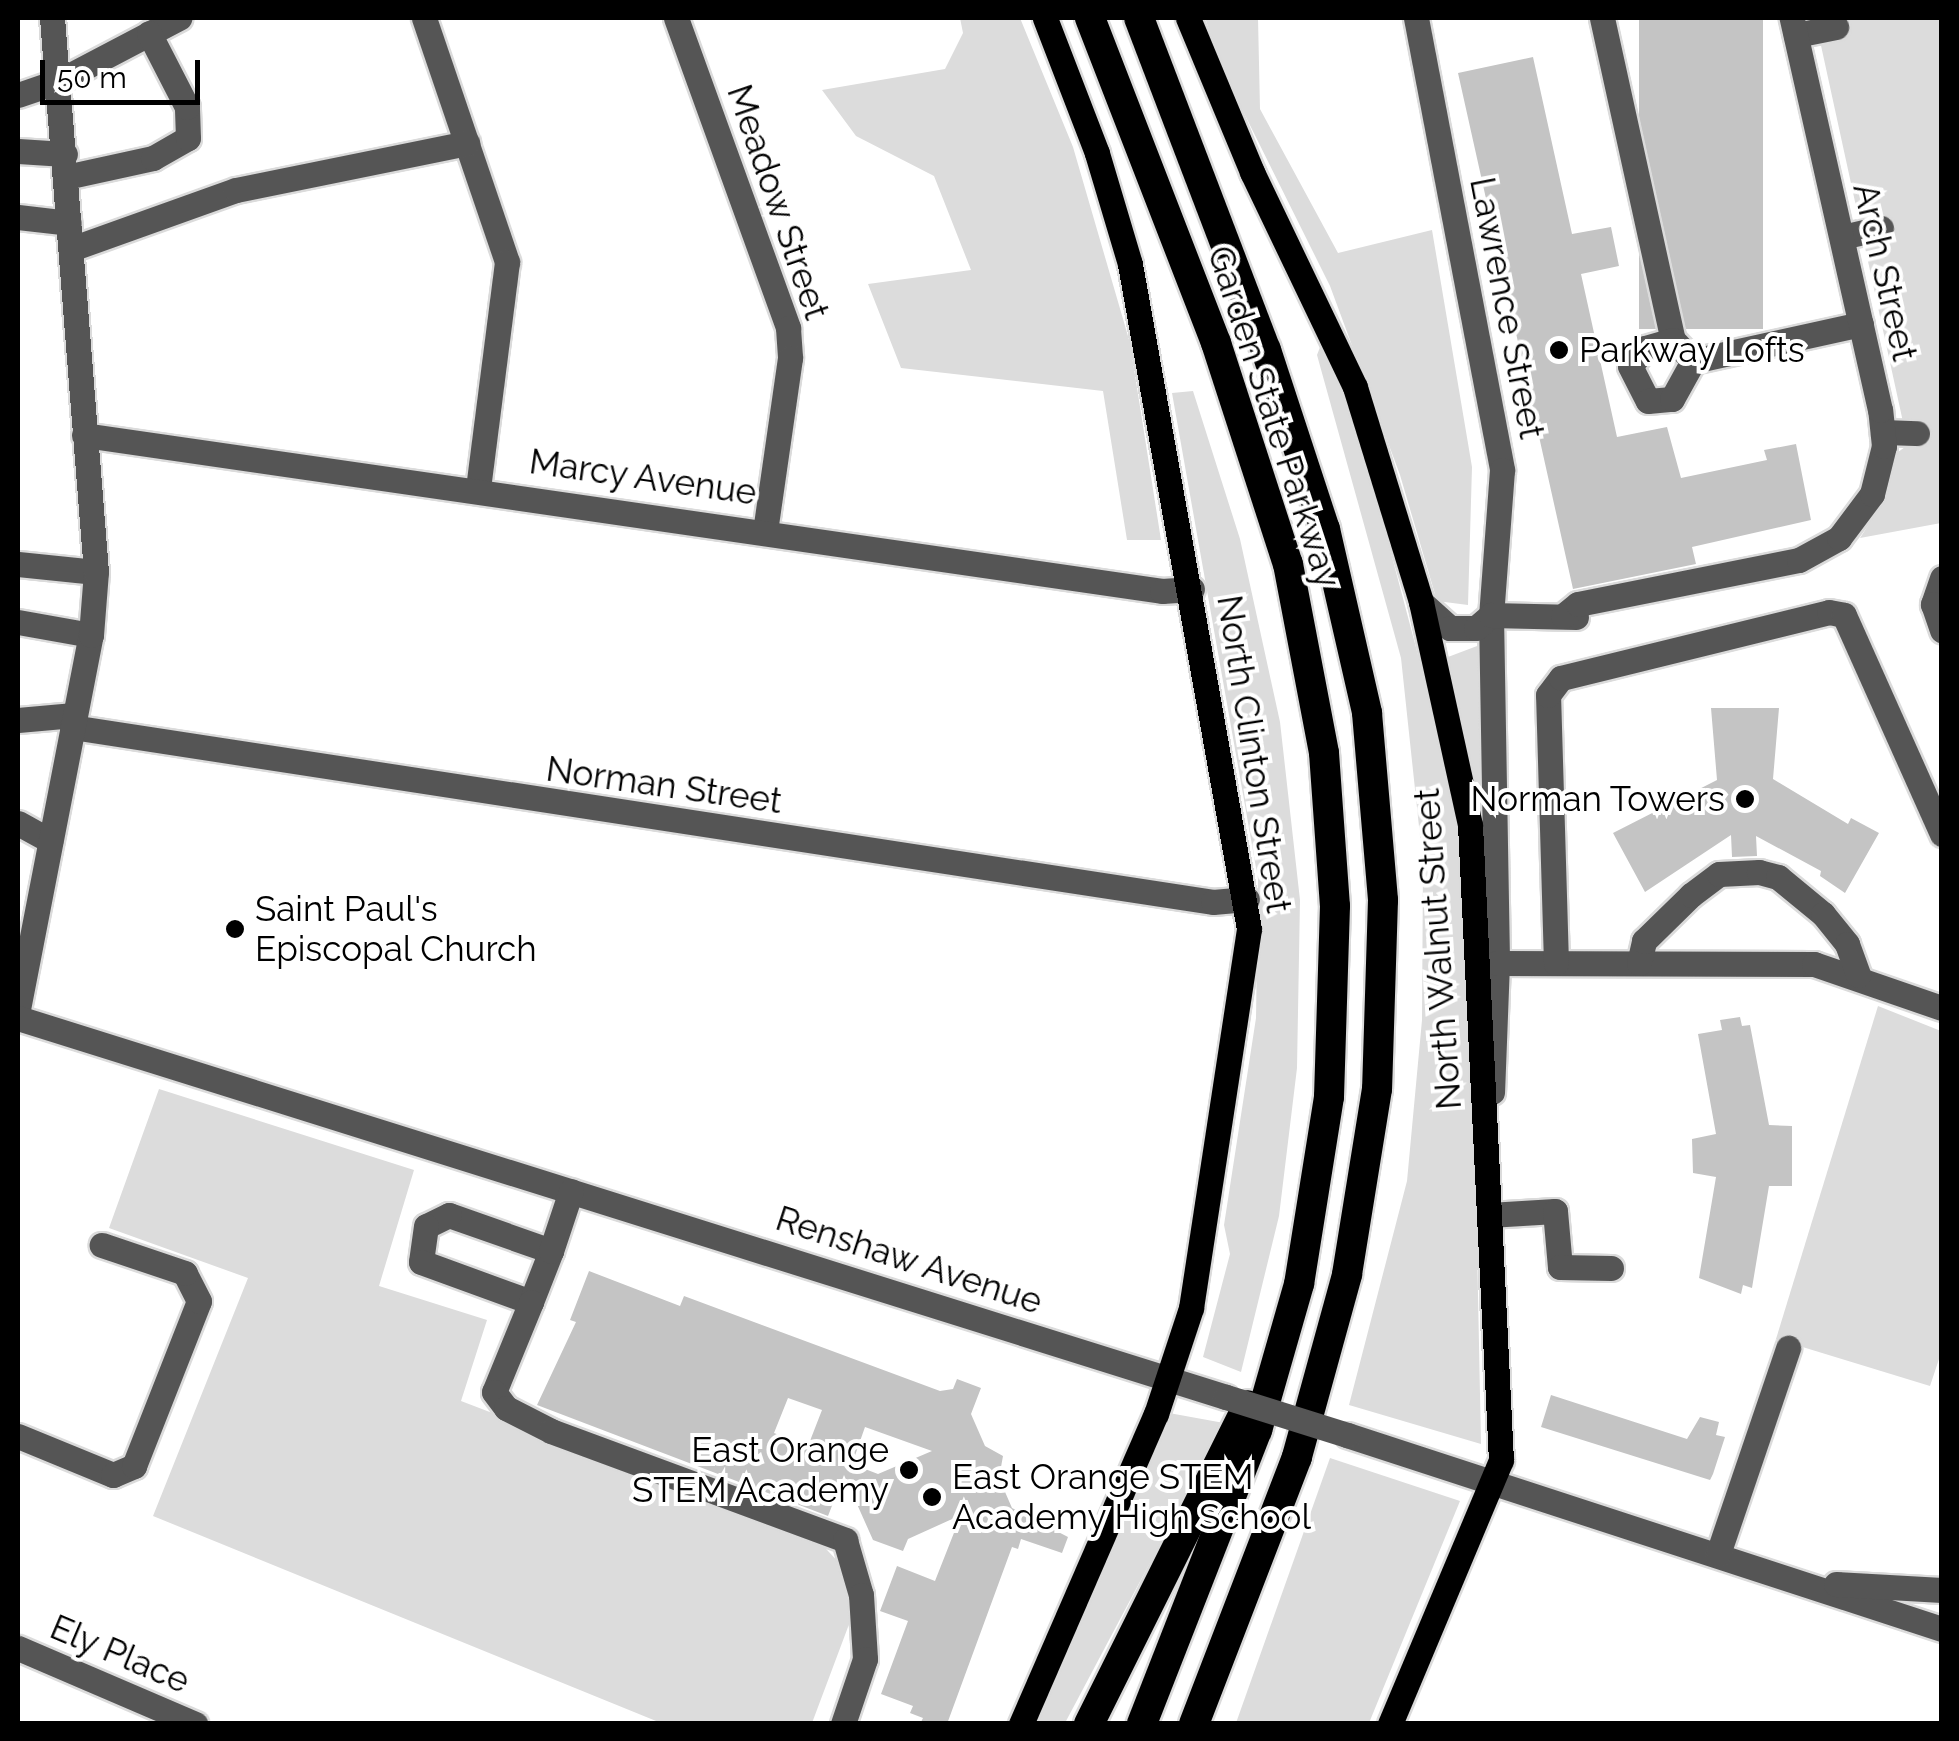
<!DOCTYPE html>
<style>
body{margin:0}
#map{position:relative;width:1959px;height:1741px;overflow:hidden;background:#fff;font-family:Raleway,sans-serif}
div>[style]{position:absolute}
.green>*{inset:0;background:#dcdcdc}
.building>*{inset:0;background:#c4c4c4;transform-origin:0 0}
.roads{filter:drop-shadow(2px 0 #dbdbdb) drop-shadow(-2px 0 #dbdbdb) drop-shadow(0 2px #dbdbdb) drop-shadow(0 -2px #dbdbdb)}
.minor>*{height:25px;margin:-12.5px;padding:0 12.5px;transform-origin:12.5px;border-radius:12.5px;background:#555}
.major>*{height:25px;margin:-12.5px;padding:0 12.5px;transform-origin:12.5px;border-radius:12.5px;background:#000}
.highway>*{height:30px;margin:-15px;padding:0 15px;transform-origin:15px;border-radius:15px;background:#000}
.minor-bridge>*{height:25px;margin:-12.5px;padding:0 12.5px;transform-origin:12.5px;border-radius:12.5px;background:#555}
.dots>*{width:28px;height:28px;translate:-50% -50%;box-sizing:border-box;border:5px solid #fff;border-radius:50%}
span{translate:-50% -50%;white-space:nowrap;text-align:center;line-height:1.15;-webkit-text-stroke:8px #fff;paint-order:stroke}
.street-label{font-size:35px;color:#000}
.poi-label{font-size:35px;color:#000}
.left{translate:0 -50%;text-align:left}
.right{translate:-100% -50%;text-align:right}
.frame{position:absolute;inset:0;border:20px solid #000;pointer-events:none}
.scale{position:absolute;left:40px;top:60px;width:160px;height:45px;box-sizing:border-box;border:5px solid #000;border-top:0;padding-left:12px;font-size:30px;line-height:35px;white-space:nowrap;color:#000;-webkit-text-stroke:8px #fff;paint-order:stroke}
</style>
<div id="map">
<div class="green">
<i style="clip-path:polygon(960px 18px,1020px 18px,1073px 147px,1130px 343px,1161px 540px,1127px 540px,1103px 391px,901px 368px,868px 284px,971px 270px,934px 176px,856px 136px,822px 90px,945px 69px,963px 33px)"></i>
<i style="clip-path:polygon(1205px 18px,1258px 18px,1260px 109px,1338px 253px,1432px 230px,1472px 467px,1468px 605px,1437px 601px,1400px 475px,1330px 286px,1226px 77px)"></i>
<i style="clip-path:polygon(1815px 18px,1941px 18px,1941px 523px,1860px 538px,1878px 510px,1898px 452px,1908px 445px)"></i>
<i style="clip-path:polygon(1325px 334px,1383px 523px,1452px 783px,1471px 945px,1481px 1444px,1349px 1405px,1407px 1181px,1422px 1020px,1423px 864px,1401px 658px,1317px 355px)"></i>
<i style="clip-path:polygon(1193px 391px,1240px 539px,1280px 722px,1300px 900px,1297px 1068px,1279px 1216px,1241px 1372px,1203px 1357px,1230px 1254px,1224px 1225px,1256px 1018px,1258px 879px,1172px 393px)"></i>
<i style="clip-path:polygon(1485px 643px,1488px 847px,1448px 657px)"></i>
<i style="clip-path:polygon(1878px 1006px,1941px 1031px,1942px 1350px,1930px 1386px,1776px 1339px)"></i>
<i style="clip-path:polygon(159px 1089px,414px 1170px,379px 1286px,487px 1320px,461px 1401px,813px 1535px,843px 1567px,857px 1603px,812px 1723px,661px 1723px,153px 1516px,248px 1278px,109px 1228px)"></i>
<i style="clip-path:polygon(1169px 1413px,1224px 1423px,1065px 1723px,1037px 1724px)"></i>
<i style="clip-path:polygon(1330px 1458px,1460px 1501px,1369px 1723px,1236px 1723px)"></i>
</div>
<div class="building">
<i style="left:1639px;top:18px;width:124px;height:311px"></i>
<i style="clip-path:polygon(1533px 57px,1572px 234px,1611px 227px,1619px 266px,1581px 274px,1617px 437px,1667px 427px,1681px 478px,1767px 460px,1764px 450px,1796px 444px,1811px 520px,1692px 547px,1696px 564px,1573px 589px,1458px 73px)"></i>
<i style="clip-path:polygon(1711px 708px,1779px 708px,1773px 779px,1848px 824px,1851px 818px,1879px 833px,1845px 893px,1820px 876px,1821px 871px,1756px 836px,1757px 856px,1732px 857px,1731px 835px,1645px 892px,1613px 833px,1717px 780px)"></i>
<i style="clip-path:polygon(1740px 1017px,1742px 1026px,1750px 1025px,1769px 1125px,1792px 1126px,1792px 1186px,1769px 1186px,1752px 1288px,1743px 1285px,1741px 1294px,1699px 1278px,1716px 1177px,1693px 1173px,1692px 1139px,1716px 1134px,1698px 1034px,1722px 1030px,1720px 1020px)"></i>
<i style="clip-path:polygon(evenodd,589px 1271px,680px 1306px,684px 1296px,940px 1391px,953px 1389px,957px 1379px,981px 1388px,971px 1414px,985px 1446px,1003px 1456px,999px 1478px,1012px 1508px,1068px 1537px,1062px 1553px,1021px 1539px,1018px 1549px,1012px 1547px,947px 1724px,920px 1724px,923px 1718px,910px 1713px,913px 1706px,881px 1694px,908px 1621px,880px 1611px,897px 1566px,935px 1581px,961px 1515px,908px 1539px,903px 1551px,873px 1540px,844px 1475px,828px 1516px,537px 1405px,576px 1322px,570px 1320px,589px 1271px,788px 1398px,822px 1410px,808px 1446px,774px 1433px,788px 1398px,589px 1271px,865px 1427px,932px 1451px,878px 1474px,852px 1464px,865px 1427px)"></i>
<i style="clip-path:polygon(1551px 1395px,1687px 1439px,1700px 1417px,1719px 1422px,1716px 1435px,1725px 1437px,1713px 1474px,1710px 1480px,1541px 1427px)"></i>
</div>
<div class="roads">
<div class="minor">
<i style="left:424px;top:18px;width:258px;rotate:71.2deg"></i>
<i style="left:507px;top:262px;width:228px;rotate:97.3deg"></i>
<i style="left:676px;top:18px;width:330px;rotate:70.1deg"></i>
<i style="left:788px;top:328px;width:30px;rotate:86deg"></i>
<i style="left:790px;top:358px;width:175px;rotate:98.2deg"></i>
<i style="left:1416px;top:18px;width:460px;rotate:79.2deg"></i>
<i style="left:1502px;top:470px;width:145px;rotate:94.3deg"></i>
<i style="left:1491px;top:615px;width:348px;rotate:89deg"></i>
<i style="left:1497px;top:963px;width:129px;rotate:92.2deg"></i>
<i style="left:1602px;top:18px;width:330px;rotate:77.6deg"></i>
<i style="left:1673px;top:340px;width:29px;rotate:46deg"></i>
<i style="left:1693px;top:361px;width:172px;rotate:-12.4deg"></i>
<i style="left:1796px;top:35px;width:41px;rotate:-11.3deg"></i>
<i style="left:18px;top:95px;width:43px;rotate:-18.9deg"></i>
<i style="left:59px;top:81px;width:136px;rotate:-27.7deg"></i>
<i style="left:18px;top:151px;width:47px;rotate:3.7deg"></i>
<i style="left:66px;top:177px;width:89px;rotate:-12.3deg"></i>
<i style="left:153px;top:158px;width:40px;rotate:-29.7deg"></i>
<i style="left:188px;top:138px;width:31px;rotate:-92deg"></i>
<i style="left:187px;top:107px;width:83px;rotate:-117.2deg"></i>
<i style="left:18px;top:217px;width:51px;rotate:6.7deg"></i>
<i style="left:1842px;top:237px;width:40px;rotate:-13deg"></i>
<i style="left:71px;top:249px;width:175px;rotate:-19.7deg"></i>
<i style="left:236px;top:190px;width:236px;rotate:-11.5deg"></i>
<i style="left:1673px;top:340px;width:29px;rotate:164deg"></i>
<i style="left:1645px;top:348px;width:23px;rotate:130deg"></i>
<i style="left:1630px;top:366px;width:39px;rotate:63deg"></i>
<i style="left:1648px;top:401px;width:24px;rotate:-5deg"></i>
<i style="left:1672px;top:399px;width:43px;rotate:-61.1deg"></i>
<i style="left:1883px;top:432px;width:34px;rotate:2deg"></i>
<i style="left:84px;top:435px;width:1089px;rotate:8.23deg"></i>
<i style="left:1162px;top:591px;width:30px;rotate:-4deg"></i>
<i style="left:18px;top:564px;width:78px;rotate:5.9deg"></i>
<i style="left:1942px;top:578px;width:28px;rotate:109deg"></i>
<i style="left:1933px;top:604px;width:28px;rotate:71deg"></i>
<i style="left:1421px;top:602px;width:39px;rotate:42deg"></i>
<i style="left:1450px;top:628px;width:26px"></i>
<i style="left:1476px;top:628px;width:20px;rotate:-41deg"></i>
<i style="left:1491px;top:615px;width:85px;rotate:1.3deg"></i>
<i style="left:1563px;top:616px;width:19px;rotate:-39deg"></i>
<i style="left:1578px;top:604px;width:225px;rotate:-11.3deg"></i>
<i style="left:1799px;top:560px;width:46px;rotate:-28.8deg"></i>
<i style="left:1839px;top:538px;width:55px;rotate:-53.1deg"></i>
<i style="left:1872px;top:494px;width:49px;rotate:-76deg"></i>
<i style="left:1884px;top:446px;width:36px;rotate:-96deg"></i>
<i style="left:1880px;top:410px;width:402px;rotate:-102.7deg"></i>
<i style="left:18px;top:622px;width:74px;rotate:10.1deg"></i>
<i style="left:18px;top:720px;width:56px;rotate:-5.1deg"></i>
<i style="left:72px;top:727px;width:1154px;rotate:8.72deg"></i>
<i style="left:1213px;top:902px;width:34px;rotate:-5deg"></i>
<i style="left:18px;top:823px;width:37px;rotate:29deg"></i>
<i style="left:1497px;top:963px;width:317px;rotate:0.2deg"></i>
<i style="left:1814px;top:964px;width:135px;rotate:19deg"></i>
<i style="left:1556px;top:963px;width:268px;rotate:-91.7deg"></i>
<i style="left:1548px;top:695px;width:21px;rotate:-53deg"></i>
<i style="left:1561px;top:678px;width:276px;rotate:-13.8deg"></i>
<i style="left:1829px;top:612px;width:15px;rotate:11deg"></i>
<i style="left:1844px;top:615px;width:240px;rotate:65.9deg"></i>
<i style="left:1639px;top:963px;width:23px;rotate:-77deg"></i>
<i style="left:1644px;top:941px;width:66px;rotate:-44.4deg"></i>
<i style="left:1691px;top:895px;width:35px;rotate:-37deg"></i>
<i style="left:1719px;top:874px;width:40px;rotate:-2.9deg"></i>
<i style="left:1759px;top:872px;width:20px;rotate:15deg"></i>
<i style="left:1778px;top:877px;width:58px;rotate:39.4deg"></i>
<i style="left:1823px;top:914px;width:38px;rotate:51deg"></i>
<i style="left:1847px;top:944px;width:33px;rotate:70deg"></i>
<i style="left:18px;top:1009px;width:381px;rotate:-79deg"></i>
<i style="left:91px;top:635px;width:63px;rotate:-85.5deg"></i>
<i style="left:96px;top:572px;width:556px;rotate:-94.54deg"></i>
<i style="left:18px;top:1018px;width:1266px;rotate:17.42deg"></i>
<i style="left:1489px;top:1215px;width:66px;rotate:-3.5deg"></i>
<i style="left:1555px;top:1211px;width:56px;rotate:84.9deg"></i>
<i style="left:1560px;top:1267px;width:51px;rotate:1.1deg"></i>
<i style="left:551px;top:1251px;width:108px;rotate:-160.6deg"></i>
<i style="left:449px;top:1215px;width:25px;rotate:154deg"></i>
<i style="left:426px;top:1226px;width:36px;rotate:98deg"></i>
<i style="left:421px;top:1262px;width:117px;rotate:20deg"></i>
<i style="left:531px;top:1302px;width:55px;rotate:-68.6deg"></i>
<i style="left:551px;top:1251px;width:63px;rotate:-71.6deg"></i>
<i style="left:531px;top:1302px;width:97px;rotate:112.3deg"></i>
<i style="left:494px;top:1392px;width:20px;rotate:53deg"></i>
<i style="left:506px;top:1408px;width:51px;rotate:27.1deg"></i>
<i style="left:551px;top:1431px;width:314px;rotate:20.3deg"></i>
<i style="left:845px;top:1540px;width:57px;rotate:73.8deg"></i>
<i style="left:861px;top:1595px;width:64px;rotate:86.4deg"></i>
<i style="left:865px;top:1659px;width:69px;rotate:108.7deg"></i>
<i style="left:1347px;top:1435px;width:626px;rotate:18.06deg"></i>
<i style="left:18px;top:1436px;width:103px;rotate:22.3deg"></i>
<i style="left:113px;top:1475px;width:23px;rotate:-23deg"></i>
<i style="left:134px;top:1466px;width:177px;rotate:-68.5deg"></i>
<i style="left:199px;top:1301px;width:31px;rotate:-117deg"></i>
<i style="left:185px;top:1273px;width:88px;rotate:-161.4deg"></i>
<i style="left:1718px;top:1554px;width:218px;rotate:-71.2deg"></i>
<i style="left:1836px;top:1584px;width:106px;rotate:3.2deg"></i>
<i style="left:18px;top:1648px;width:193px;rotate:23.2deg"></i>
</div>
<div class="major">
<i style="left:1188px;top:18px;width:167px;rotate:67.4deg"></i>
<i style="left:1252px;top:172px;width:238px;rotate:64.4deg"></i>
<i style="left:1355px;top:387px;width:225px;rotate:72.9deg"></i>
<i style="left:1421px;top:602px;width:228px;rotate:77.6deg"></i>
<i style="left:1470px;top:825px;width:636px;rotate:87.21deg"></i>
<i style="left:1501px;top:1460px;width:286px;rotate:112.8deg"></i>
<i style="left:1021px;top:1724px;width:338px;rotate:-66.5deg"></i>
<i style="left:1156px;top:1414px;width:112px;rotate:-71.7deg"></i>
<i style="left:1191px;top:1308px;width:383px;rotate:-81.3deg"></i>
<i style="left:1249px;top:929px;width:676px;rotate:-100.15deg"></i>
<i style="left:1130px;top:264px;width:116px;rotate:-106.6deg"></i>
<i style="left:1097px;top:153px;width:145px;rotate:-111.1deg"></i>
</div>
<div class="highway">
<i style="left:1090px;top:18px;width:349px;rotate:68.8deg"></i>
<i style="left:1216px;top:343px;width:232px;rotate:72deg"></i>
<i style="left:1288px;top:564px;width:192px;rotate:79.2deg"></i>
<i style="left:1324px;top:753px;width:153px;rotate:85.9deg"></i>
<i style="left:1335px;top:906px;width:191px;rotate:91.8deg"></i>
<i style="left:1329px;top:1097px;width:189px;rotate:99.1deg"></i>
<i style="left:1299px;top:1284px;width:152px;rotate:106deg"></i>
<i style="left:1257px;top:1430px;width:316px;rotate:111.4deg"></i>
<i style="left:1139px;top:18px;width:355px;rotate:69.1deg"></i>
<i style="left:1266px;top:350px;width:188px;rotate:71.8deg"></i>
<i style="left:1325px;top:529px;width:189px;rotate:77.1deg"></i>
<i style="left:1367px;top:713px;width:188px;rotate:85.1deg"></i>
<i style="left:1383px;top:900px;width:189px;rotate:91.8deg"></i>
<i style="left:1377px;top:1089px;width:188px;rotate:99.2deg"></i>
<i style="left:1347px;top:1275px;width:189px;rotate:105.4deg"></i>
<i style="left:1297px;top:1457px;width:286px;rotate:111.1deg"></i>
<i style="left:1089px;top:1724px;width:356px;rotate:-63.5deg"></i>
</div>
</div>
<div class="minor-bridge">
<i style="left:1226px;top:1397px;width:127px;rotate:17.4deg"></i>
</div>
<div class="dots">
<i style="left:1559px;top:350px;background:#000"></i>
<i style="left:1745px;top:799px;background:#000"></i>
<i style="left:235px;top:929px;background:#000"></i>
<i style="left:909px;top:1470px;background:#000"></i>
<i style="left:932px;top:1497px;background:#000"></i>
</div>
<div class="street-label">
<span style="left:778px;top:202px;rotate:71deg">Meadow Street</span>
<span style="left:1885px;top:272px;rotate:77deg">Arch Street</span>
<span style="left:1507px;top:308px;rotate:79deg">Lawrence Street</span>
<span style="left:1274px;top:417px;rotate:72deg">Garden State Parkway</span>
<span style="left:643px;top:477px;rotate:8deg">Marcy Avenue</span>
<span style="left:1254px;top:754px;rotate:81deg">North Clinton Street</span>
<span style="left:664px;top:785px;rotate:8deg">Norman Street</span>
<span style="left:1438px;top:949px;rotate:-94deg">North Walnut Street</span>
<span style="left:909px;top:1260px;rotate:18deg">Renshaw Avenue</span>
<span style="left:120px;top:1654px;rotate:23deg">Ely Place</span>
</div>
<div class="poi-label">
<span class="left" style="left:1579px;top:350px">Parkway Lofts</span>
<span class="right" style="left:1725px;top:799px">Norman Towers</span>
<span class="left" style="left:255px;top:929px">Saint Paul's<br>Episcopal Church</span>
<span class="right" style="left:889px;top:1470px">East Orange<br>STEM Academy</span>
<span class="left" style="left:952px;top:1497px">East Orange STEM<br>Academy High School</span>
</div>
<div class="frame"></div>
<div class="scale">50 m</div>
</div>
